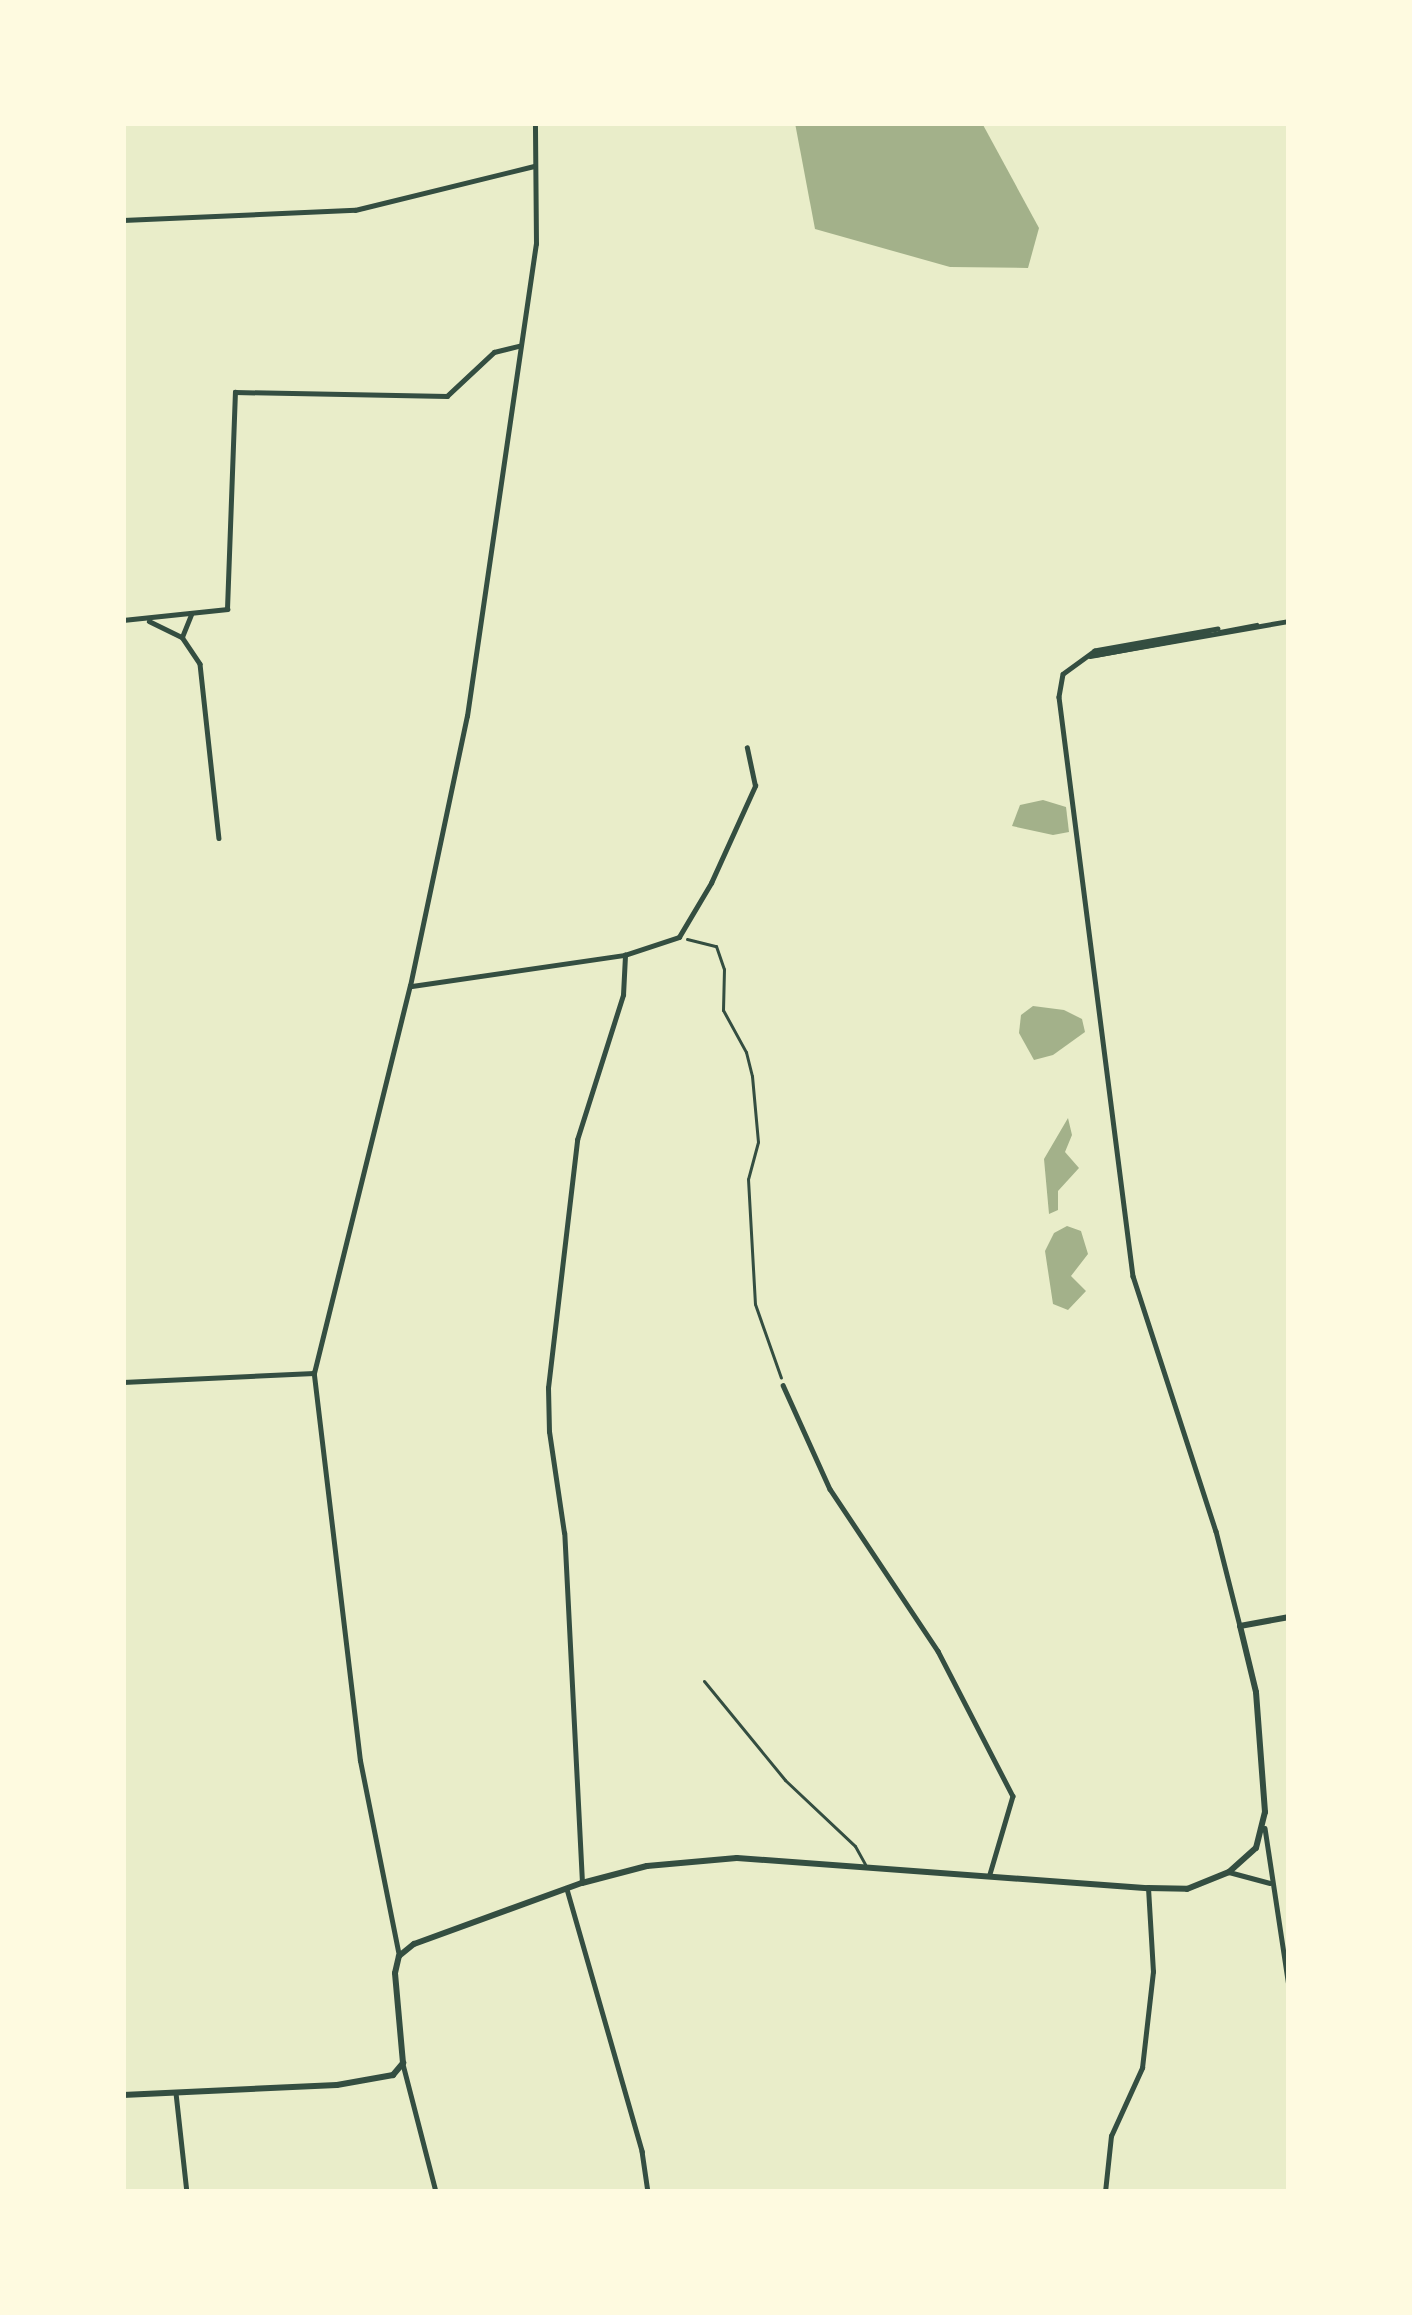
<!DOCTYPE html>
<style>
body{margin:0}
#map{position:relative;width:1412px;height:2315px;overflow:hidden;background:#e9edc9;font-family:"PT Sans",sans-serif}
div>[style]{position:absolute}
.water>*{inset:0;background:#a3b18a}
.path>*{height:3px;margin:-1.5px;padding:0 1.5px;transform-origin:1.5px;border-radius:1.5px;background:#344e41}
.service>*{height:3px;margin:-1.5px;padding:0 1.5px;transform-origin:1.5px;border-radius:1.5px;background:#344e41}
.minor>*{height:4.5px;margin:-2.25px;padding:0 2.25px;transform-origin:2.25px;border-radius:2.25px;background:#344e41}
.tertiary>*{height:6px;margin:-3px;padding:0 3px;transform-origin:3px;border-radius:3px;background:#344e41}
span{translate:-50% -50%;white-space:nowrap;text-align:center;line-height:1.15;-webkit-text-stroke:12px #fefae0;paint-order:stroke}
.frame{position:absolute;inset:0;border:126px solid #fefae0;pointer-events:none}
</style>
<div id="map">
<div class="water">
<i style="clip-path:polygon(795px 123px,982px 123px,1039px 228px,1028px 268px,950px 267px,815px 229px)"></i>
<i style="clip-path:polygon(1043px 800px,1066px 807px,1069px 832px,1053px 835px,1012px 826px,1020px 805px)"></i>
<i style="clip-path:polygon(1033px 1006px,1064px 1010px,1082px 1019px,1085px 1032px,1053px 1055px,1034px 1060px,1019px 1033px,1021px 1015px)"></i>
<i style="clip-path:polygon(1068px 1118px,1072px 1135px,1065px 1152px,1079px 1168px,1058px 1191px,1058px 1210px,1049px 1214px,1044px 1159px)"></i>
<i style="clip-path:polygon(1067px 1226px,1081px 1231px,1088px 1254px,1071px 1276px,1086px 1291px,1068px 1310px,1053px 1304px,1045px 1251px,1054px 1233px)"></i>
</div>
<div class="path">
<i style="left:687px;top:939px;width:30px;rotate:14deg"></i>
<i style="left:716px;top:946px;width:24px;rotate:71deg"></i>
<i style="left:724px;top:969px;width:41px;rotate:91.4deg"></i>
<i style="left:723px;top:1010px;width:48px;rotate:61.3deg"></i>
<i style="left:746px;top:1052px;width:25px;rotate:76deg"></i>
<i style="left:752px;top:1076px;width:66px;rotate:84.8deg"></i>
<i style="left:758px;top:1142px;width:38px;rotate:105deg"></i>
<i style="left:748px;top:1179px;width:125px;rotate:86.8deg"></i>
<i style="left:755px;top:1304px;width:78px;rotate:70.6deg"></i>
</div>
<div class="service">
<i style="left:704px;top:1681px;width:128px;rotate:50.7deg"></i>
<i style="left:785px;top:1780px;width:96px;rotate:43.3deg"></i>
<i style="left:855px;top:1846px;width:21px;rotate:61deg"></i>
</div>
<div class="minor">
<i style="left:123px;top:220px;width:232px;rotate:-2.5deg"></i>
<i style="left:355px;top:210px;width:184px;rotate:-13.8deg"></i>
<i style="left:123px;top:620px;width:105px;rotate:-6deg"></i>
<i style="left:227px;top:609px;width:217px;rotate:-87.9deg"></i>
<i style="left:235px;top:392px;width:212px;rotate:1.1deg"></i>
<i style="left:447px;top:396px;width:64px;rotate:-43.1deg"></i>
<i style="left:494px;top:352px;width:25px;rotate:-14deg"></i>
<i style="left:149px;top:621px;width:37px;rotate:26deg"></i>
<i style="left:182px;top:637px;width:32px;rotate:56deg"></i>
<i style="left:200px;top:664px;width:175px;rotate:83.8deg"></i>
<i style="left:1218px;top:629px;width:125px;rotate:169.9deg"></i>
<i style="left:1095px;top:651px;width:39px;rotate:144deg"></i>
<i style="left:1063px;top:674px;width:23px;rotate:100deg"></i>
<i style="left:1059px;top:697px;width:584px;rotate:82.72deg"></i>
<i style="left:1133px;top:1276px;width:268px;rotate:72deg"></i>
<i style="left:1216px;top:1531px;width:98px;rotate:75.8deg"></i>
<i style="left:1220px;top:632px;width:37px;rotate:-11deg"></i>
<i style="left:182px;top:637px;width:24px;rotate:-68deg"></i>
<i style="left:1094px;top:655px;width:198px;rotate:-9.9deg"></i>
<i style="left:1090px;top:656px;width:121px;rotate:-10.5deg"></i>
<i style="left:412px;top:986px;width:215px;rotate:-8.3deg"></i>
<i style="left:625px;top:955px;width:57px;rotate:-18.4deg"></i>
<i style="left:679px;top:937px;width:63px;rotate:-59.3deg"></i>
<i style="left:711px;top:883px;width:107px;rotate:-65.6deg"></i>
<i style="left:755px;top:786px;width:39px;rotate:-102deg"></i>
<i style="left:123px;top:1382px;width:191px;rotate:-2.7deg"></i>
<i style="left:783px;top:1385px;width:114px;rotate:65.7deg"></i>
<i style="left:830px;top:1489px;width:195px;rotate:56.3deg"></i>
<i style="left:938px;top:1651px;width:163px;rotate:62.7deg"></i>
<i style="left:1013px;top:1796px;width:81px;rotate:106.4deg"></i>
<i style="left:1265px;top:1828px;width:160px;rotate:81.4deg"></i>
<i style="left:1229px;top:1872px;width:42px;rotate:15deg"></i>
<i style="left:582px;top:1883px;width:350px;rotate:-92.9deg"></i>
<i style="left:564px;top:1533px;width:102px;rotate:-98.4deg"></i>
<i style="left:549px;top:1432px;width:44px;rotate:-91.3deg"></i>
<i style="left:548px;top:1388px;width:250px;rotate:-83.3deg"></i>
<i style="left:577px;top:1140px;width:152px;rotate:-72.4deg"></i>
<i style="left:623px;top:995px;width:40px;rotate:-87.1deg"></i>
<i style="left:567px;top:1889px;width:273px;rotate:74deg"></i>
<i style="left:642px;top:2151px;width:41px;rotate:81.7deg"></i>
<i style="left:399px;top:1956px;width:199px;rotate:-101.3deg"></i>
<i style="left:360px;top:1761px;width:391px;rotate:-96.8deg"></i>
<i style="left:314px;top:1373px;width:399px;rotate:-76.1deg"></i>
<i style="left:410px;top:986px;width:276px;rotate:-78.1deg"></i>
<i style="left:467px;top:716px;width:477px;rotate:-81.7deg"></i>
<i style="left:536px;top:244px;width:121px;rotate:-90.5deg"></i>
<i style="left:403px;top:2064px;width:132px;rotate:75.5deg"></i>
<i style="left:176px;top:2093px;width:100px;rotate:83.7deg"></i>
<i style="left:1105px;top:2192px;width:56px;rotate:-83.9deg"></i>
<i style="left:1111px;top:2136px;width:75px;rotate:-65.5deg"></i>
<i style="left:1142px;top:2068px;width:97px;rotate:-83.5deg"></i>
<i style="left:1153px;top:1972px;width:84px;rotate:-93.4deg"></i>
</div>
<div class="tertiary">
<i style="left:123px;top:2095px;width:214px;rotate:-2.7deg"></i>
<i style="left:337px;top:2085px;width:57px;rotate:-10.1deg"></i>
<i style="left:393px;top:2075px;width:16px;rotate:-50deg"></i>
<i style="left:403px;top:2063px;width:90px;rotate:-95.1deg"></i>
<i style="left:395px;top:1973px;width:17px;rotate:-77deg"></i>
<i style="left:399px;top:1956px;width:19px;rotate:-39deg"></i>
<i style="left:414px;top:1944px;width:179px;rotate:-20deg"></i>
<i style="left:582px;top:1883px;width:67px;rotate:-14.7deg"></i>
<i style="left:647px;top:1866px;width:90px;rotate:-5.1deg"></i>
<i style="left:737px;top:1858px;width:412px;rotate:4.2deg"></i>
<i style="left:1148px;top:1888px;width:39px;rotate:1deg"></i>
<i style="left:1187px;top:1889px;width:45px;rotate:-22deg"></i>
<i style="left:1229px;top:1872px;width:36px;rotate:-42deg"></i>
<i style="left:1256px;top:1848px;width:37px;rotate:-76deg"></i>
<i style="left:1265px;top:1812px;width:120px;rotate:-94.3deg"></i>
<i style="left:1256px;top:1692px;width:68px;rotate:-103.6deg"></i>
<i style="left:1240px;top:1626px;width:50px;rotate:-10.4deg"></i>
</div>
<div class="frame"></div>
</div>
